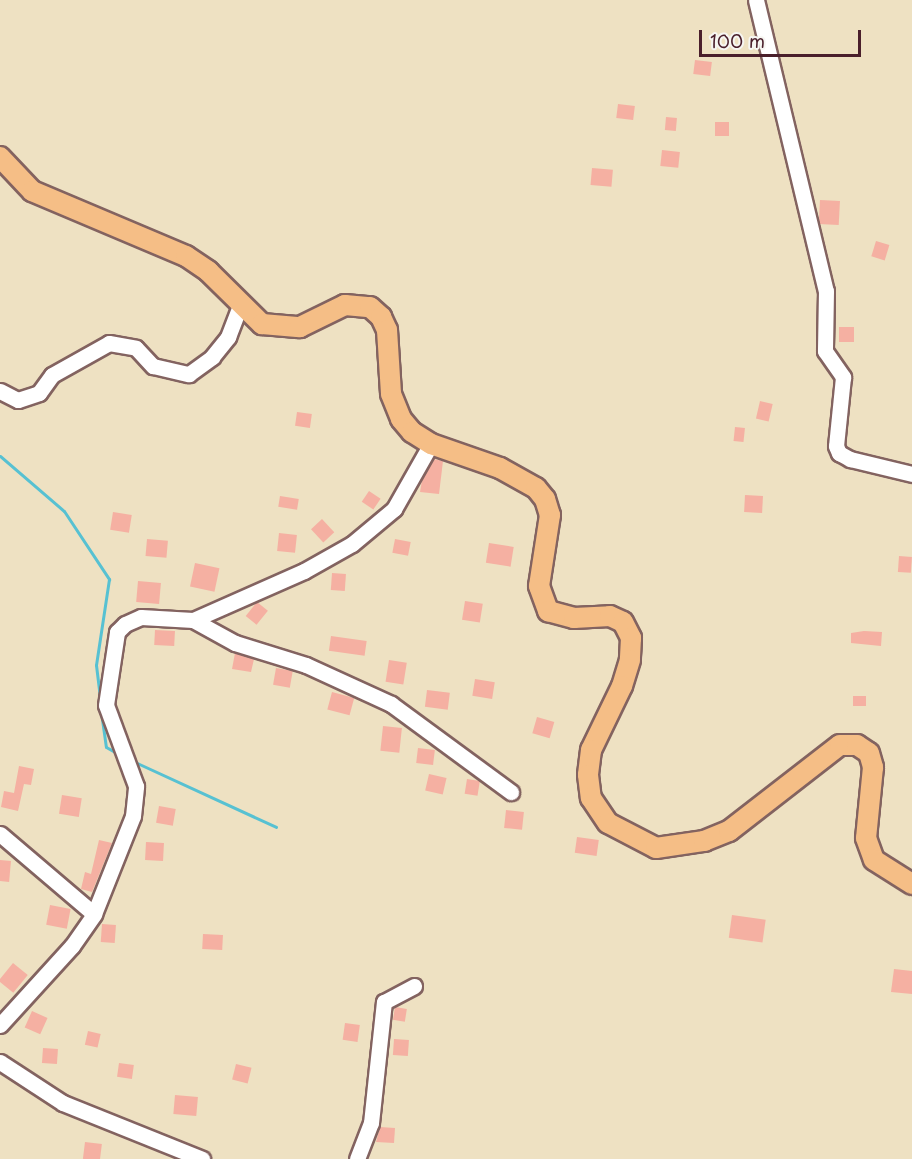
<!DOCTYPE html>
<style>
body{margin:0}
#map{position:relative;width:912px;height:1159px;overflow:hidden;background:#eee1c2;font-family:"Playpen Sans",sans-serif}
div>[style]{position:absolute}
.stream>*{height:3px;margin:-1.5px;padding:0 1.5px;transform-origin:1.5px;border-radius:1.5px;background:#57c1d2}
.building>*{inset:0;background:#f5b0a2;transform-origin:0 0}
.roads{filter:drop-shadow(2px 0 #836360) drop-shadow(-2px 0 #836360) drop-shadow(0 2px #836360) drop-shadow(0 -2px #836360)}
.minor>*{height:15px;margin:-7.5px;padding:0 7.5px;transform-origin:7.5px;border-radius:7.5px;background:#fff}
.major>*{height:20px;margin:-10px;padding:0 10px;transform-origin:10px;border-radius:10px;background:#f5be86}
span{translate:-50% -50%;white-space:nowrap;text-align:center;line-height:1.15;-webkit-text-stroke:6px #f6f6f2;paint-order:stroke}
.scale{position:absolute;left:699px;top:30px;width:162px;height:27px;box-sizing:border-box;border:3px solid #4a1f2b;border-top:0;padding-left:8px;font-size:18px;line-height:21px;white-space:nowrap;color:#4a1f2b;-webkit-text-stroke:4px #f6f6f2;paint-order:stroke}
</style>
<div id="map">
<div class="stream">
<i style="left:0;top:456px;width:84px;rotate:40.7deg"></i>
<i style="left:64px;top:511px;width:82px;rotate:56.5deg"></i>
<i style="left:109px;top:579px;width:87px;rotate:98.6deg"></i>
<i style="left:96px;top:665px;width:34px;rotate:83deg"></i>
<i style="left:101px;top:712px;width:35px;rotate:82deg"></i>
<i style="left:106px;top:747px;width:10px;rotate:29deg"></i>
<i style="left:137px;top:763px;width:153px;rotate:24.7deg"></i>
</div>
<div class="building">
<i style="left:695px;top:60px;width:17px;height:14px;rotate:7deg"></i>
<i style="left:618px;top:104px;width:17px;height:14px;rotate:7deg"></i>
<i style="left:666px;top:117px;width:11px;height:13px;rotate:5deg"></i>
<i style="left:715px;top:122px;width:14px;height:14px"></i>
<i style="left:662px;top:150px;width:18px;height:16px;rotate:6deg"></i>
<i style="left:592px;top:168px;width:21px;height:17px;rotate:5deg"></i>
<i style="left:820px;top:200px;width:20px;height:24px;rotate:3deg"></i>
<i style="left:876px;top:241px;width:14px;height:16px;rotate:17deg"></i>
<i style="left:839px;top:327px;width:15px;height:15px"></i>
<i style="left:760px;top:401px;width:13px;height:18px;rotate:13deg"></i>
<i style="left:297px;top:412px;width:15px;height:14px;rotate:8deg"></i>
<i style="left:735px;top:427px;width:10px;height:14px;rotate:6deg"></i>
<i style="clip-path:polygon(433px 459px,443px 461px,439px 494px,420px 492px,422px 480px)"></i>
<i style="left:369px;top:491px;width:14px;height:13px;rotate:34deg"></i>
<i style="left:745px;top:495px;width:18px;height:17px;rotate:3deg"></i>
<i style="left:280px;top:496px;width:19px;height:11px;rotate:9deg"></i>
<i style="left:113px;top:512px;width:19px;height:18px;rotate:9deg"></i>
<i style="left:322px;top:519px;width:18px;height:15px;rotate:47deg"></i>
<i style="left:279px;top:533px;width:18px;height:18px;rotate:6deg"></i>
<i style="left:147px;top:539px;width:21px;height:17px;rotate:5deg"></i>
<i style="left:395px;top:539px;width:16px;height:14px;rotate:11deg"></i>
<i style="left:489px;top:543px;width:25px;height:20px;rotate:9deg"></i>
<i style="left:899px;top:556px;width:13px;height:16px;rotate:4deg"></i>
<i style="left:195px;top:563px;width:25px;height:24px;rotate:12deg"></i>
<i style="left:332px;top:573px;width:14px;height:17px;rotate:4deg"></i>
<i style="left:138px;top:581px;width:23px;height:21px;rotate:5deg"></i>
<i style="left:465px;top:601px;width:18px;height:19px;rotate:9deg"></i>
<i style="left:257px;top:602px;width:14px;height:18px;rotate:39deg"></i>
<i style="left:155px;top:630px;width:20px;height:15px;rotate:3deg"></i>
<i style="clip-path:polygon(864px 631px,882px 632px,881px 646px,851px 643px,851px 633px)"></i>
<i style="left:331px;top:636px;width:36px;height:15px;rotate:8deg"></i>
<i style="clip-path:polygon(235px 653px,254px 659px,251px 672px,232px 669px)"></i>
<i style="left:389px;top:660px;width:18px;height:22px;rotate:9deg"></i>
<i style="left:276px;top:668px;width:17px;height:17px;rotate:10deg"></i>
<i style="left:475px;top:679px;width:20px;height:17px;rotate:9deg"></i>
<i style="left:427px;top:690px;width:23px;height:17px;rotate:7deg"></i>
<i style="left:332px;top:692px;width:23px;height:18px;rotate:15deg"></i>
<i style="left:853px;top:696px;width:13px;height:10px"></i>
<i style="left:537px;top:717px;width:18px;height:17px;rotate:16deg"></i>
<i style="left:383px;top:726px;width:19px;height:25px;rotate:6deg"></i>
<i style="left:418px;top:748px;width:17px;height:15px;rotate:7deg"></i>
<i style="clip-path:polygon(19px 766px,34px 769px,31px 785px,24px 784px,18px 811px,1px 807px,4px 791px,14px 793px)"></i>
<i style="left:429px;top:774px;width:18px;height:17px;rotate:13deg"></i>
<i style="left:467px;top:779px;width:13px;height:15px;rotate:9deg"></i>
<i style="left:62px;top:795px;width:20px;height:19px;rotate:9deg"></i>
<i style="left:159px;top:806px;width:17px;height:17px;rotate:10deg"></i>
<i style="left:506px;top:810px;width:18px;height:18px;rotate:6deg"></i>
<i style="left:577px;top:837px;width:22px;height:16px;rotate:8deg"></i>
<i style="clip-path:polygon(99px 840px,112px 843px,92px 892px,81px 889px,85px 872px,91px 874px)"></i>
<i style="left:146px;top:842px;width:18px;height:18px;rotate:3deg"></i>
<i style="left:0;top:860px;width:11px;height:21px;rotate:5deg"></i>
<i style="left:50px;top:905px;width:21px;height:20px;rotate:11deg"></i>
<i style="left:732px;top:915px;width:34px;height:23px;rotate:8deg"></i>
<i style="left:102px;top:924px;width:14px;height:18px;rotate:4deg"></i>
<i style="left:203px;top:934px;width:20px;height:15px;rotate:3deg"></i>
<i style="left:13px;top:963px;width:19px;height:23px;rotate:39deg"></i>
<i style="clip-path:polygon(894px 969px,912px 971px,912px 994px,891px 992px)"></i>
<i style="left:395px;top:1007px;width:12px;height:13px;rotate:9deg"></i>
<i style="left:32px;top:1011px;width:17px;height:18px;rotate:24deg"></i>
<i style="left:345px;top:1023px;width:15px;height:17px;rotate:8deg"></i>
<i style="left:88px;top:1031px;width:13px;height:14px;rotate:13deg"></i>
<i style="left:394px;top:1039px;width:15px;height:16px;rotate:4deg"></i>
<i style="left:43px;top:1048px;width:15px;height:15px;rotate:4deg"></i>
<i style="left:119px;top:1063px;width:15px;height:14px;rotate:8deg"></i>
<i style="left:236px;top:1064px;width:16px;height:16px;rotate:14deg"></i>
<i style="left:175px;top:1095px;width:23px;height:19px;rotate:5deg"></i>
<i style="clip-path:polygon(380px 1127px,395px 1128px,394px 1143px,376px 1142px)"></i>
<i style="left:85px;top:1142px;width:17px;height:17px;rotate:7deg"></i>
</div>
<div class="roads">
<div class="minor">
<i style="left:756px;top:0;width:299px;rotate:76.5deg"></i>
<i style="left:826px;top:291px;width:60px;rotate:91deg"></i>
<i style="left:825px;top:351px;width:32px;rotate:55deg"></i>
<i style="left:843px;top:377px;width:69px;rotate:95.8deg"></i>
<i style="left:836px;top:446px;width:8px;rotate:67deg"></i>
<i style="left:839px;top:453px;width:13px;rotate:29deg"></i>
<i style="left:850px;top:459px;width:64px;rotate:13.6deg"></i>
<i style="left:0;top:391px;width:20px;rotate:27deg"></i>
<i style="left:18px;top:400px;width:22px;rotate:-18deg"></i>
<i style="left:39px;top:393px;width:22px;rotate:-54deg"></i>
<i style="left:52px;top:375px;width:65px;rotate:-29.3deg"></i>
<i style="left:109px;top:343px;width:27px;rotate:10deg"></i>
<i style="left:136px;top:348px;width:25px;rotate:47deg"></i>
<i style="left:153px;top:366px;width:37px;rotate:13deg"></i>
<i style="left:189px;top:374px;width:29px;rotate:-36deg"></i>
<i style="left:212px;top:357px;width:26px;rotate:-51deg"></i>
<i style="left:228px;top:337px;width:34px;rotate:-69deg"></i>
<i style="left:193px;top:620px;width:48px;rotate:28.7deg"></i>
<i style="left:235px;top:643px;width:74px;rotate:17.2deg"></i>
<i style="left:306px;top:665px;width:94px;rotate:24.6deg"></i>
<i style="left:391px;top:704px;width:149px;rotate:36.3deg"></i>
<i style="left:0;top:834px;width:123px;rotate:40.4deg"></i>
<i style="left:0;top:1025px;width:107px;rotate:-47.7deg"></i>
<i style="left:72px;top:946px;width:39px;rotate:-55deg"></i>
<i style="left:94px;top:914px;width:105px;rotate:-68.3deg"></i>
<i style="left:133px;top:816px;width:30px;rotate:-84deg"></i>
<i style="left:136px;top:786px;width:86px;rotate:-110.3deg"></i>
<i style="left:106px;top:705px;width:74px;rotate:-81.4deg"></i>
<i style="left:117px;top:632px;width:11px;rotate:-45deg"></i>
<i style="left:125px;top:624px;width:17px;rotate:-24deg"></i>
<i style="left:141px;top:617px;width:52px;rotate:3.3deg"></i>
<i style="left:193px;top:620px;width:121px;rotate:-23.8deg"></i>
<i style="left:304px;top:571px;width:55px;rotate:-29.4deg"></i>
<i style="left:352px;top:544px;width:55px;rotate:-39.8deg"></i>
<i style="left:394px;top:509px;width:75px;rotate:-60.4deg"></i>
<i style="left:0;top:1062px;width:75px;rotate:33.1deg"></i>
<i style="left:63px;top:1103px;width:150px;rotate:21.9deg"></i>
<i style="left:357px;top:1159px;width:39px;rotate:-69deg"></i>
<i style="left:371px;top:1123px;width:122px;rotate:-83.9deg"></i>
<i style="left:384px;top:1002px;width:34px;rotate:-28deg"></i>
</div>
<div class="major">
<i style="left:0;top:157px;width:47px;rotate:46.7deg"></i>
<i style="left:32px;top:191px;width:167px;rotate:22.9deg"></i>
<i style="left:186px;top:256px;width:27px;rotate:34deg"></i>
<i style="left:208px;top:271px;width:76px;rotate:44.5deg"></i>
<i style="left:262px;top:324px;width:38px;rotate:5deg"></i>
<i style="left:300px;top:327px;width:50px;rotate:-26.1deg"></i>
<i style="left:345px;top:305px;width:25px;rotate:5deg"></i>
<i style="left:370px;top:307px;width:15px;rotate:42deg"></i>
<i style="left:381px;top:317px;width:14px;rotate:65deg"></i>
<i style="left:387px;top:330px;width:64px;rotate:86.4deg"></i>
<i style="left:391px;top:394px;width:27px;rotate:68deg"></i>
<i style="left:401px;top:419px;width:17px;rotate:50deg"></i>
<i style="left:412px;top:432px;width:22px;rotate:32deg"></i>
<i style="left:431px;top:444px;width:73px;rotate:19.2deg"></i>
<i style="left:500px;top:468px;width:41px;rotate:29.1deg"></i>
<i style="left:536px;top:488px;width:14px;rotate:51deg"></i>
<i style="left:545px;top:499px;width:17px;rotate:73deg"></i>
<i style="left:550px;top:515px;width:72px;rotate:98.8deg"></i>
<i style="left:539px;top:586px;width:27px;rotate:70deg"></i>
<i style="left:548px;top:611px;width:27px;rotate:15deg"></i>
<i style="left:574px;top:618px;width:36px;rotate:-3deg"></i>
<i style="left:610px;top:616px;width:14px;rotate:25deg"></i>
<i style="left:623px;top:622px;width:18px;rotate:63deg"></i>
<i style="left:631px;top:638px;width:22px;rotate:93deg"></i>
<i style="left:630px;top:660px;width:27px;rotate:107deg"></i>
<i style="left:622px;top:686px;width:71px;rotate:115.8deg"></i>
<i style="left:591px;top:750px;width:25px;rotate:97deg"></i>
<i style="left:588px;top:775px;width:23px;rotate:83deg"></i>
<i style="left:591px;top:798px;width:30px;rotate:56deg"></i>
<i style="left:608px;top:823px;width:54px;rotate:27.5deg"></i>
<i style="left:656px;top:848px;width:49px;rotate:-8.3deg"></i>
<i style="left:704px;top:841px;width:27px;rotate:-22deg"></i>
<i style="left:729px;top:831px;width:140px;rotate:-37.8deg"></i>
<i style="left:840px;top:745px;width:17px"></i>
<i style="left:857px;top:745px;width:14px;rotate:34deg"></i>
<i style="left:869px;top:753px;width:15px;rotate:74deg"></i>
<i style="left:873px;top:767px;width:71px;rotate:95.6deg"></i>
<i style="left:866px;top:838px;width:23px;rotate:70deg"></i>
<i style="left:874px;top:860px;width:45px;rotate:32.3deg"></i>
</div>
</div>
<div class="scale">100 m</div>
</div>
